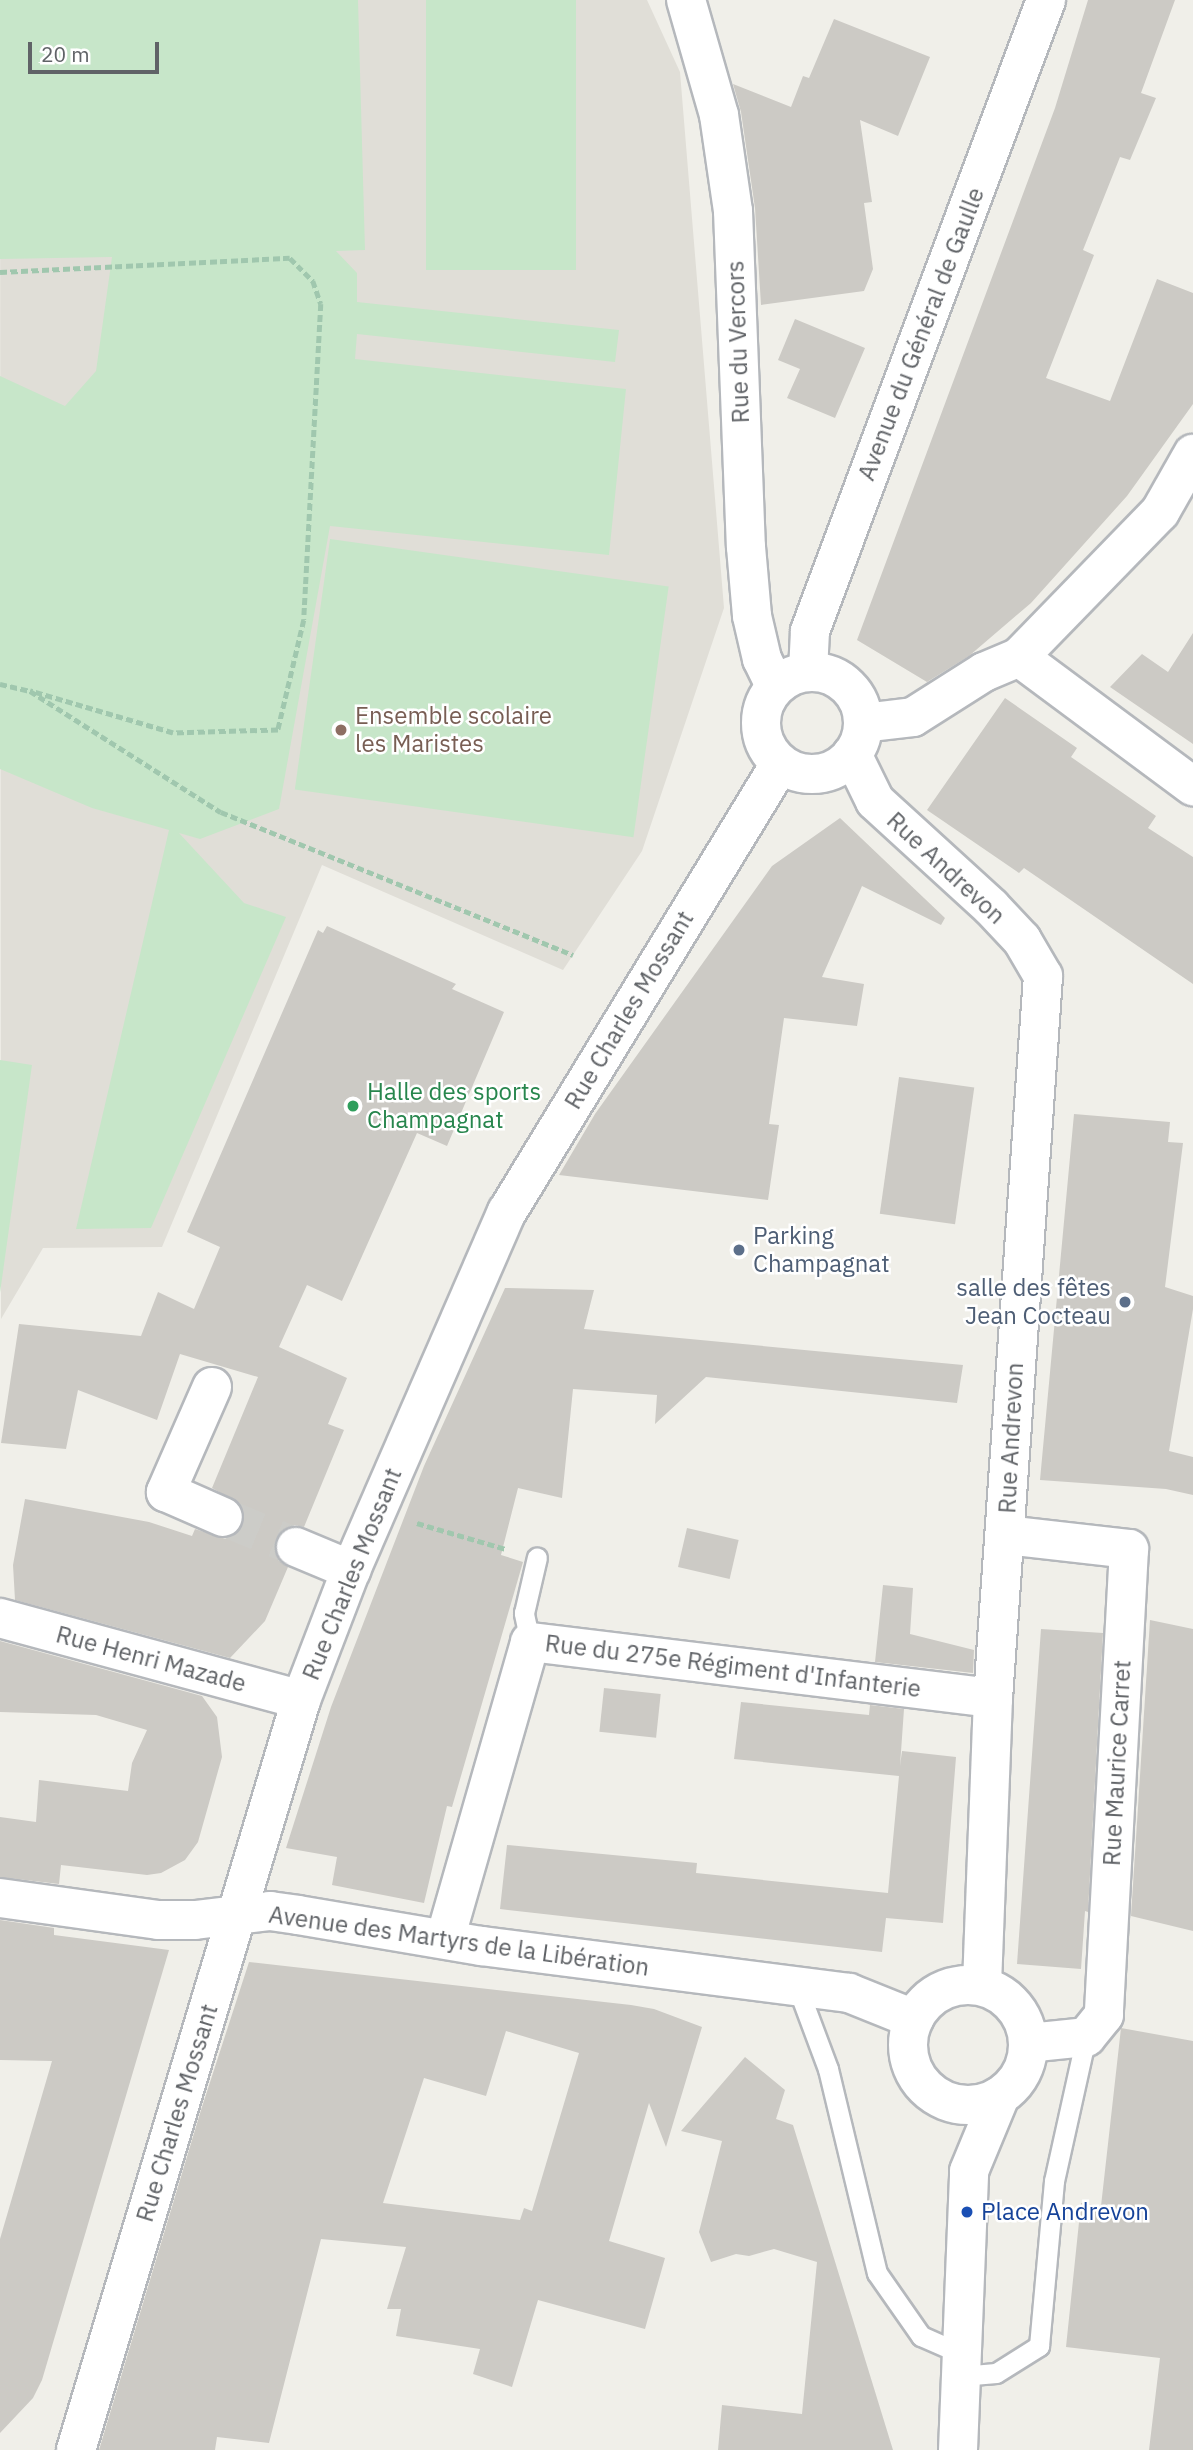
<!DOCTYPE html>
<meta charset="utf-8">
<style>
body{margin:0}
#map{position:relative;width:1193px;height:2450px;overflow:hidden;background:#f0efe9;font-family:"IBM Plex Sans",sans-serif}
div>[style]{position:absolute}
.education>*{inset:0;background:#e0ded7}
.green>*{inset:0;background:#c7e6c9;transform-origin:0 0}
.building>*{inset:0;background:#cccac5;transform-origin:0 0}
.minor-tunnel>*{height:38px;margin-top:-19px;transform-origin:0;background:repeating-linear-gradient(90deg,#ccccc8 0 38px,transparent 0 57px)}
.path>*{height:4.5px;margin-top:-2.25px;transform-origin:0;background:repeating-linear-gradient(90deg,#a0c7ae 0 7px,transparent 0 10.5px)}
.roads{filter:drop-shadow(2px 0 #b5b8bc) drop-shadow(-2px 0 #b5b8bc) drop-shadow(0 2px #b5b8bc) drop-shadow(0 -2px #b5b8bc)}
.service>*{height:19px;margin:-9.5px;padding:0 9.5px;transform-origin:9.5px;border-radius:9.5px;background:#fff}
.minor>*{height:38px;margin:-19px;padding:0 19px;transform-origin:19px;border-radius:19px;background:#fff}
.tertiary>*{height:38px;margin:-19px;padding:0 19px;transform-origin:19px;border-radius:19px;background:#fff}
.secondary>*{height:38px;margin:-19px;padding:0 19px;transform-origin:19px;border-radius:19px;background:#fff}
.secondary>.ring{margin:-19px;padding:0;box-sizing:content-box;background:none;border:38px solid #fff;border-radius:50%}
.dots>*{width:19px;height:19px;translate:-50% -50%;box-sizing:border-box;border:4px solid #fff;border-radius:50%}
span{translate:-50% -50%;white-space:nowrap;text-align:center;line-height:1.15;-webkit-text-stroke:5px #fff;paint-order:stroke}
.street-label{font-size:24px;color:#606367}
.education-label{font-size:24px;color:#785e54}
.left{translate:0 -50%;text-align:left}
.leisure-label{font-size:24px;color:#27864d}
.service-label{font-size:24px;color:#4e5e75}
.right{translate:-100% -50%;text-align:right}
.transit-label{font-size:24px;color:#164399}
.scale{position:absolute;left:28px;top:42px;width:131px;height:32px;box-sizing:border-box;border:4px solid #606367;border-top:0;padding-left:9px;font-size:21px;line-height:24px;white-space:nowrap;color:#606367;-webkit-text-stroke:5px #fff;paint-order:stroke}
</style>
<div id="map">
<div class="education">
<i style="clip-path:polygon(0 0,647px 0,680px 72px,724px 608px,642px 851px,563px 970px,322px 865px,162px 1247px,43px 1248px,1px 1319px)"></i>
</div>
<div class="green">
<i style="clip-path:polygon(0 0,358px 0,365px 250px,336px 251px,357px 273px,357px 302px,619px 330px,615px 362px,357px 334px,355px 359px,626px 389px,609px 555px,330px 526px,279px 809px,200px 839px,179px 833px,244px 903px,286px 917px,151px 1228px,76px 1229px,169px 830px,92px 808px,0 769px,0 376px,65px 406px,96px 371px,112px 257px,0 259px)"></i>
<i style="left:426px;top:0;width:150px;height:270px"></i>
<i style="left:330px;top:539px;width:342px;height:253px;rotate:8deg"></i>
<i style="clip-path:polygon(0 1060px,32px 1065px,0 1293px)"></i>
</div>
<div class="building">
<i style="clip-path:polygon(1088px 0,1175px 0,1141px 93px,1156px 98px,1130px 160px,1120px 157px,1083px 250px,1094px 255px,1046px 378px,1110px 401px,1157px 279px,1193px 293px,1193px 404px,1127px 496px,1031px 603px,969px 656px,927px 682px,857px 640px,1055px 108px)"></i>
<i style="clip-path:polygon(834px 19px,930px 57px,898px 136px,860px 120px,872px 202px,864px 203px,873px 269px,864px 291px,761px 305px,755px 208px,741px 112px,733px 84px,791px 107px,803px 76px,809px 78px)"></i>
<i style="clip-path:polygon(795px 319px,865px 348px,835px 418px,787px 398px,800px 369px,778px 360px)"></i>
<i style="clip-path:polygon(1193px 633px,1193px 744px,1110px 687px,1142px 654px,1168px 672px)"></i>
<i style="clip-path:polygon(1005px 698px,1077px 748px,1071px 757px,1156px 816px,1148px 828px,1193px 857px,1193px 984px,1024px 868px,1019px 873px,927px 810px)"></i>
<i style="clip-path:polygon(840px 818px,945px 918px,941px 925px,862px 886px,822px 977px,864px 984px,857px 1026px,784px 1018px,769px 1124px,779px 1125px,768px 1200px,559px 1175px,595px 1114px,772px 866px)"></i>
<i style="clip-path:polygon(327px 926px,456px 984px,452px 989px,504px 1012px,447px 1146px,417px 1133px,342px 1301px,307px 1285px,279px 1347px,347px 1378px,328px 1424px,344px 1430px,304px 1527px,294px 1525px,283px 1529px,276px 1539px,274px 1550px,278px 1560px,288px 1567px,265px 1621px,230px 1658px,15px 1600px,13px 1565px,25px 1499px,149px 1522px,192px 1536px,195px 1529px,226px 1539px,235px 1535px,243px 1526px,245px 1514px,240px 1504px,212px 1488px,258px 1377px,180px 1354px,157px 1420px,78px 1390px,66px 1449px,1px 1443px,19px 1324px,141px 1336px,158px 1292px,194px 1309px,220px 1247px,187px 1232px,318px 930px,323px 933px)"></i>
<i style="left:899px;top:1077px;width:76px;height:138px;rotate:8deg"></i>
<i style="clip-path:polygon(1074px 1114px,1170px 1122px,1168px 1142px,1183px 1143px,1165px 1287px,1193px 1296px,1193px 1309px,1169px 1451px,1193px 1457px,1193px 1495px,1166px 1489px,1040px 1480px)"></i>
<i style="clip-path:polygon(505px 1288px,594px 1290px,584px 1329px,963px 1365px,957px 1403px,706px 1377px,655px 1424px,657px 1395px,573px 1389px,562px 1498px,518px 1488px,501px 1555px,523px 1562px,452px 1807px,447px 1806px,424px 1903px,332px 1885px,337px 1857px,286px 1848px,331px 1707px,424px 1466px)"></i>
<i style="left:687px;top:1528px;width:53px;height:40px;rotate:13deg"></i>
<i style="clip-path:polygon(883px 1585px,913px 1588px,910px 1634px,974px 1650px,973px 1673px,875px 1662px)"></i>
<i style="clip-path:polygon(1150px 1620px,1193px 1629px,1193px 1931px,1131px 1916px)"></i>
<i style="clip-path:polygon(1041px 1629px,1103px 1633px,1088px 1912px,1085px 1911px,1081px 1969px,1017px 1964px)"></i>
<i style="clip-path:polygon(0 1641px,202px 1696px,217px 1717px,222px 1757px,198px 1842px,185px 1860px,161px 1873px,147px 1875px,61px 1865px,59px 1884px,0 1877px,0 1817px,36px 1822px,39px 1780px,128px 1791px,132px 1763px,147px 1730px,96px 1715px,0 1712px)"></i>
<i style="left:604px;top:1688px;width:57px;height:44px;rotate:6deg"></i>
<i style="clip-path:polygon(741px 1702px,869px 1715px,870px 1705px,904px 1709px,900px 1766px,902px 1751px,956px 1757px,943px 1923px,886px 1918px,882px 1952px,500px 1909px,507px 1845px,697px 1863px,696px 1873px,888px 1893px,899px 1776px,734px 1759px)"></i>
<i style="clip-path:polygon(0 1920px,54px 1928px,54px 1935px,169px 1950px,42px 2380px,33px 2398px,0 2433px,0 2239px,52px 2061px,0 2060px)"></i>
<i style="clip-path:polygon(evenodd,249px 1962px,631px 2005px,654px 2009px,702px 2027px,666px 2147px,649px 2103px,609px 2241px,665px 2258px,645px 2329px,538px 2300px,512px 2387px,473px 2374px,480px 2349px,396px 2336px,401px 2309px,387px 2309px,406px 2247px,321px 2239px,269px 2443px,217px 2437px,215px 2450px,99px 2450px,201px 2110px,249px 1962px,506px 2031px,579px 2053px,532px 2211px,524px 2208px,520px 2220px,383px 2203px,424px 2078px,486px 2096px,506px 2031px)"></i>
<i style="clip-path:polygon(1121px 2028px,1193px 2041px,1193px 2450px,1149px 2450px,1160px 2358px,1066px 2347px,1081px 2203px,1101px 2206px)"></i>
<i style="clip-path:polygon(745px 2057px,785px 2090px,776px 2119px,793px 2125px,893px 2450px,718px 2450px,722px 2405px,802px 2414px,817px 2262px,774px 2249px,749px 2256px,736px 2254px,711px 2262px,699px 2232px,722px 2141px,681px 2131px)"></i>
</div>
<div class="minor-tunnel">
<i style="left:223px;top:1517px;width:79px;rotate:22.3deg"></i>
</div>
<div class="path">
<i style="left:0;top:272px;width:290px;rotate:-2.8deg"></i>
<i style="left:290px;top:258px;width:33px;rotate:45deg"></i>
<i style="left:313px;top:281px;width:24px;rotate:71deg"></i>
<i style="left:321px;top:304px;width:316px;rotate:93.1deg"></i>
<i style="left:304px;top:620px;width:113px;rotate:103.3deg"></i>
<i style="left:278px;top:730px;width:105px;rotate:178.4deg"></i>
<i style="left:173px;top:733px;width:149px;rotate:-163.6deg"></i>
<i style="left:0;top:684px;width:31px;rotate:13deg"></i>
<i style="left:30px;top:691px;width:226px;rotate:32.4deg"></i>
<i style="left:221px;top:812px;width:380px;rotate:22.1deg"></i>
<i style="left:417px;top:1523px;width:93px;rotate:16.3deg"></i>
</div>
<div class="roads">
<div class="service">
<i style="left:530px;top:1642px;width:30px;rotate:-102deg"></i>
<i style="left:524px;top:1613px;width:57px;rotate:-76.9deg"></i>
<i style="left:797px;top:1986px;width:89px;rotate:69.5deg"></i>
<i style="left:828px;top:2069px;width:210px;rotate:76.5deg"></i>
<i style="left:877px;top:2273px;width:77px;rotate:55.1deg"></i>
<i style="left:921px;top:2336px;width:45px;rotate:23.7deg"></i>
<i style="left:961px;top:2376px;width:35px;rotate:-5deg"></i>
<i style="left:996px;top:2373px;width:51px;rotate:-32.1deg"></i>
<i style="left:1039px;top:2346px;width:166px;rotate:-84.8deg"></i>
<i style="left:1054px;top:2181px;width:148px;rotate:-77.5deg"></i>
</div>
<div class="minor">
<i style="left:686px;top:0;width:120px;rotate:74deg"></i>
<i style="left:719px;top:115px;width:97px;rotate:81.7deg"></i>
<i style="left:733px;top:211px;width:336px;rotate:87.8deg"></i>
<i style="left:746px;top:547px;width:69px;rotate:85deg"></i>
<i style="left:752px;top:616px;width:44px;rotate:76.9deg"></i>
<i style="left:762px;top:659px;width:30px;rotate:64deg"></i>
<i style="left:1019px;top:657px;width:217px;rotate:36.6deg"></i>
<i style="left:212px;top:1387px;width:115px;rotate:113.7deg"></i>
<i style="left:166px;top:1492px;width:62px;rotate:23.7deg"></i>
<i style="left:1006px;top:1535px;width:124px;rotate:6.5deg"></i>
<i style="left:1129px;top:1549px;width:467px;rotate:93.1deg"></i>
<i style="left:1104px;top:2015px;width:28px;rotate:129deg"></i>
<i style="left:1086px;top:2037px;width:58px;rotate:174.1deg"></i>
<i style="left:296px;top:1547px;width:60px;rotate:22.7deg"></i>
<i style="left:0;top:1618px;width:312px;rotate:15.2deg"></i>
<i style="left:445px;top:1939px;width:309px;rotate:-74deg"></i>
<i style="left:530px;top:1642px;width:466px;rotate:6.9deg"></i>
</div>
<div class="tertiary">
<i style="left:863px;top:723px;width:50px;rotate:-6.8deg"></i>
<i style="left:913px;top:717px;width:84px;rotate:-32.4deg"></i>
<i style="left:984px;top:672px;width:38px;rotate:-23deg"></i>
<i style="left:1019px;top:657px;width:202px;rotate:-45.8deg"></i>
<i style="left:1160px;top:512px;width:67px;rotate:-60.4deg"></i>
<i style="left:0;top:1898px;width:160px;rotate:7.9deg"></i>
<i style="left:158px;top:1920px;width:37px"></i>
<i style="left:195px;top:1920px;width:76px;rotate:-6.8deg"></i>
<i style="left:270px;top:1911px;width:28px;rotate:8deg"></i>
<i style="left:298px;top:1915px;width:187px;rotate:9.6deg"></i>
<i style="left:482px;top:1946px;width:370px;rotate:7.3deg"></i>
<i style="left:849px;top:1993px;width:70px;rotate:21.8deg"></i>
<i style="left:76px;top:2450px;width:783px;rotate:-73.3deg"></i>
<i style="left:301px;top:1700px;width:139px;rotate:-69deg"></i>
<i style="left:351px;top:1570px;width:391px;rotate:-66.5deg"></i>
<i style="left:507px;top:1212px;width:525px;rotate:-58.64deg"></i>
</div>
<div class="secondary">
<i style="left:808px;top:671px;width:40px;rotate:-87.1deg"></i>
<i style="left:810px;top:631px;width:674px;rotate:-69.49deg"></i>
<i class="ring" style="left:761px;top:672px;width:64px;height:64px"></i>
<i style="left:852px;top:754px;width:52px;rotate:63.9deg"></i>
<i style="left:875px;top:801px;width:157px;rotate:42.4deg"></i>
<i style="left:991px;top:907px;width:45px;rotate:46.8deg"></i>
<i style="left:1022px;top:940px;width:42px;rotate:59.7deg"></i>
<i style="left:1043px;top:976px;width:724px;rotate:93.96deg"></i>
<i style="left:993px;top:1698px;width:288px;rotate:92.2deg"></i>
<i class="ring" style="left:908px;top:1985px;width:82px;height:82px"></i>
<i style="left:958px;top:2450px;width:279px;rotate:-87.7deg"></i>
<i style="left:969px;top:2171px;width:81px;rotate:-67.5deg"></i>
</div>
</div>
<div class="dots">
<i style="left:341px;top:730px;background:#8d6e63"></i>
<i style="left:353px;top:1106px;background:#2e9e5b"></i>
<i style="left:739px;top:1250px;background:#5c6f8a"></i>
<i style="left:1125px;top:1302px;background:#5c6f8a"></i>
<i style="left:967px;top:2212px;background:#1a4fb4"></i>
</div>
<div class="street-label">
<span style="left:921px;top:334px;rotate:-69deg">Avenue du Général de Gaulle</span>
<span style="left:738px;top:342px;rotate:-92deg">Rue du Vercors</span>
<span style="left:946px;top:868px;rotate:43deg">Rue Andrevon</span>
<span style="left:629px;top:1010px;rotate:-59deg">Rue Charles Mossant</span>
<span style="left:1011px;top:1438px;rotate:-87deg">Rue Andrevon</span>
<span style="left:352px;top:1574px;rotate:-68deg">Rue Charles Mossant</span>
<span style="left:151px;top:1659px;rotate:15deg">Rue Henri Mazade</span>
<span style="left:733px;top:1666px;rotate:7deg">Rue du 275e Régiment d'Infanterie</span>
<span style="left:1117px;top:1763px;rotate:-87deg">Rue Maurice Carret</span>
<span style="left:459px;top:1941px;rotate:8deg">Avenue des Martyrs de la Libération</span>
<span style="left:177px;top:2113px;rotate:-73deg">Rue Charles Mossant</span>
</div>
<div class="education-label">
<span class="left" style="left:355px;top:730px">Ensemble scolaire<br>les Maristes</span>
</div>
<div class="leisure-label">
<span class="left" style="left:367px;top:1106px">Halle des sports<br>Champagnat</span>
</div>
<div class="service-label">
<span class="left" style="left:753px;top:1250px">Parking<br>Champagnat</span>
<span class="right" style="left:1111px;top:1302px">salle des fêtes<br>Jean Cocteau</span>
</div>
<div class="transit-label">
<span class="left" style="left:981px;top:2212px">Place Andrevon</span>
</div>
<div class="scale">20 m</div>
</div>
